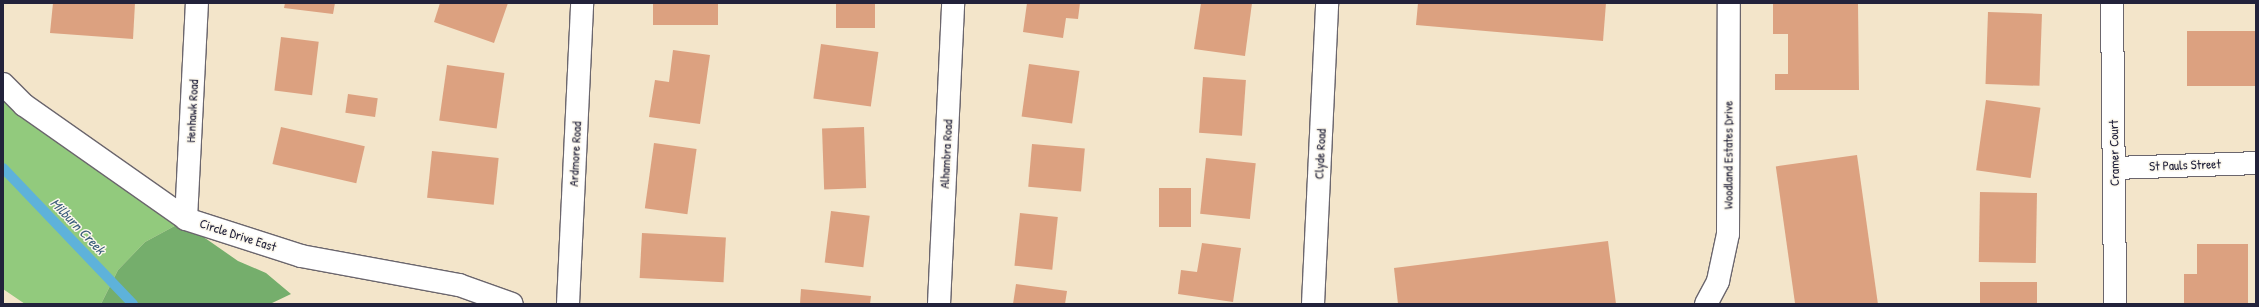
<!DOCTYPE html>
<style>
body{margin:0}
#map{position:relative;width:2259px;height:307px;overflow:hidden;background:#f3e5ca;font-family:"Patrick Hand",sans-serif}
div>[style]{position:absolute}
.green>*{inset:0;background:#92ca7d}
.forest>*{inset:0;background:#75ae6c}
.stream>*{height:10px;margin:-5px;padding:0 5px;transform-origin:5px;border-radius:5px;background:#5eb2da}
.building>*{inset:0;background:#dca180;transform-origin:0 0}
.roads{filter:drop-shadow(1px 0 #6b666d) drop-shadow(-1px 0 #6b666d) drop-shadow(0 1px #6b666d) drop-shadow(0 -1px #6b666d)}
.minor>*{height:22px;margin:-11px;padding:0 11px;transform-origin:11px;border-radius:11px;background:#fff}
span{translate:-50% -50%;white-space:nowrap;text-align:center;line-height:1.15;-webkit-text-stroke:3px #fbf7ec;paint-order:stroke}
.street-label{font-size:13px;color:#22223b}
.water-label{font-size:14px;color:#3a5c7b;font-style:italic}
.frame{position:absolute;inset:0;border:4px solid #22223b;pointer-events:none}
</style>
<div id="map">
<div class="green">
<i style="clip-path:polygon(3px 91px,182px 222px,145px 242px,118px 270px,101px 304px,25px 304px,3px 289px)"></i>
</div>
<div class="forest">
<i style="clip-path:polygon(182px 222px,238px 261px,266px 273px,291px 294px,270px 304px,101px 304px,118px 270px,145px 242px)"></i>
</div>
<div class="stream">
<i style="left:3px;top:168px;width:188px;rotate:46.3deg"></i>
</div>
<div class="building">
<i style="clip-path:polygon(53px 3px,135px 3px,133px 39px,50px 33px)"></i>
<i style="clip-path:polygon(285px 3px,335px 3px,333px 14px,284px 8px)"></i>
<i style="clip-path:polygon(440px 3px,508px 3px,494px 43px,434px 22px)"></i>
<i style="left:653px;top:3px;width:65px;height:22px"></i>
<i style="left:836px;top:3px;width:39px;height:25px"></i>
<i style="clip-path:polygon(1027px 3px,1080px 3px,1078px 19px,1066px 18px,1063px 38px,1023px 32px)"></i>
<i style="clip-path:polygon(1201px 3px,1252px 3px,1245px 56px,1194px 49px)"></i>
<i style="clip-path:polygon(1418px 3px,1606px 3px,1603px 41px,1416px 25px)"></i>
<i style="clip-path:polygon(1773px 3px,1858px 3px,1859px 90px,1775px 90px,1775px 74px,1788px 74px,1788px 34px,1773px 34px)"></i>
<i style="left:1988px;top:12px;width:54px;height:72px;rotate:2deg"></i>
<i style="left:2187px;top:31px;width:69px;height:55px"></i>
<i style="left:281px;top:37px;width:38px;height:54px;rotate:7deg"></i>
<i style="left:821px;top:44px;width:58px;height:55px;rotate:8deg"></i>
<i style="clip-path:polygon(673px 50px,710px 55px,700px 124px,649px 117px,655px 80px,669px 82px)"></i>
<i style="left:1029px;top:64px;width:51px;height:53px;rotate:8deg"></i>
<i style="left:447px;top:65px;width:58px;height:56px;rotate:8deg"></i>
<i style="left:1203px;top:77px;width:43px;height:56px;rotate:4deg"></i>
<i style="left:348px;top:94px;width:30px;height:19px;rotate:8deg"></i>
<i style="left:1986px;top:100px;width:55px;height:71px;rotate:8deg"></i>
<i style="left:281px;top:127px;width:86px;height:38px;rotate:13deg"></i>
<i style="left:864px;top:127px;width:61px;height:42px;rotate:88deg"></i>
<i style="left:654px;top:143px;width:43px;height:66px;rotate:8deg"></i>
<i style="left:1032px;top:144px;width:53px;height:43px;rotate:5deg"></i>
<i style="left:432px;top:151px;width:67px;height:47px;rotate:6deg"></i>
<i style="left:1857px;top:155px;width:150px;height:82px;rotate:82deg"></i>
<i style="left:1206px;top:158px;width:50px;height:56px;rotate:6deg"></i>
<i style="left:1159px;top:188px;width:32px;height:39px"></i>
<i style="left:1980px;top:192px;width:57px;height:70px;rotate:1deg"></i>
<i style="left:831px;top:211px;width:39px;height:52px;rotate:7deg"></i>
<i style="left:1020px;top:213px;width:38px;height:53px;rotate:6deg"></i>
<i style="left:642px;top:233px;width:84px;height:45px;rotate:3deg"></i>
<i style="clip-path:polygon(1608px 241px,1616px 304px,1398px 304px,1394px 268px)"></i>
<i style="clip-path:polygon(1202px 243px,1241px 248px,1233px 302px,1178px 294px,1181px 270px,1197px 272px)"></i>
<i style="clip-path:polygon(2197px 244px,2248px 244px,2248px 304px,2184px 304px,2184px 274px,2197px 274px)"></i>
<i style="left:2037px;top:282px;width:22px;height:57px;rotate:90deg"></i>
<i style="clip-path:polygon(1016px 284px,1067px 291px,1065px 304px,1013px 304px)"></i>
<i style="clip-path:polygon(801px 289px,871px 296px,870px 304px,800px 304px)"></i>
</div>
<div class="roads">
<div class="minor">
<i style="left:2112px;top:3px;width:301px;rotate:89.4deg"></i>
<i style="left:3px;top:84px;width:30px;rotate:45deg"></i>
<i style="left:24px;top:105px;width:198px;rotate:35.1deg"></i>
<i style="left:186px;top:219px;width:121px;rotate:17.8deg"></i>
<i style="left:301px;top:256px;width:161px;rotate:10.4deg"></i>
<i style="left:459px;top:285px;width:56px;rotate:19.7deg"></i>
<i style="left:2115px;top:168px;width:141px;rotate:-2deg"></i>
<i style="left:186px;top:219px;width:216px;rotate:-87.1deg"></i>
<i style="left:568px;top:304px;width:301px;rotate:-87.3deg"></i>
<i style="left:939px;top:304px;width:301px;rotate:-87.3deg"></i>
<i style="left:1313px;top:304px;width:301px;rotate:-87.3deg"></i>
<i style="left:1706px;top:304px;width:26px;rotate:-62deg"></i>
<i style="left:1718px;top:281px;width:48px;rotate:-78deg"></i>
<i style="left:1728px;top:234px;width:231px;rotate:-89.8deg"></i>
</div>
</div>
<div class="street-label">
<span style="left:192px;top:111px;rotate:-87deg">Henhawk Road</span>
<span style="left:2114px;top:153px;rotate:-91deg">Cramer Court</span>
<span style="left:575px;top:154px;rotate:-87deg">Ardmore Road</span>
<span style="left:946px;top:154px;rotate:-87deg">Alhambra Road</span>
<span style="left:1320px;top:154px;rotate:-87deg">Clyde Road</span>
<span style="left:1728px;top:155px;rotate:-90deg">Woodland Estates Drive</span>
<span style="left:2185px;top:165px;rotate:-2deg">St Pauls Street</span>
<span style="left:238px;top:235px;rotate:18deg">Circle Drive East</span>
</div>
<div class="water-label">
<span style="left:78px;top:226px;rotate:46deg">Milburn Creek</span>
</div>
<div class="frame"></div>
</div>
